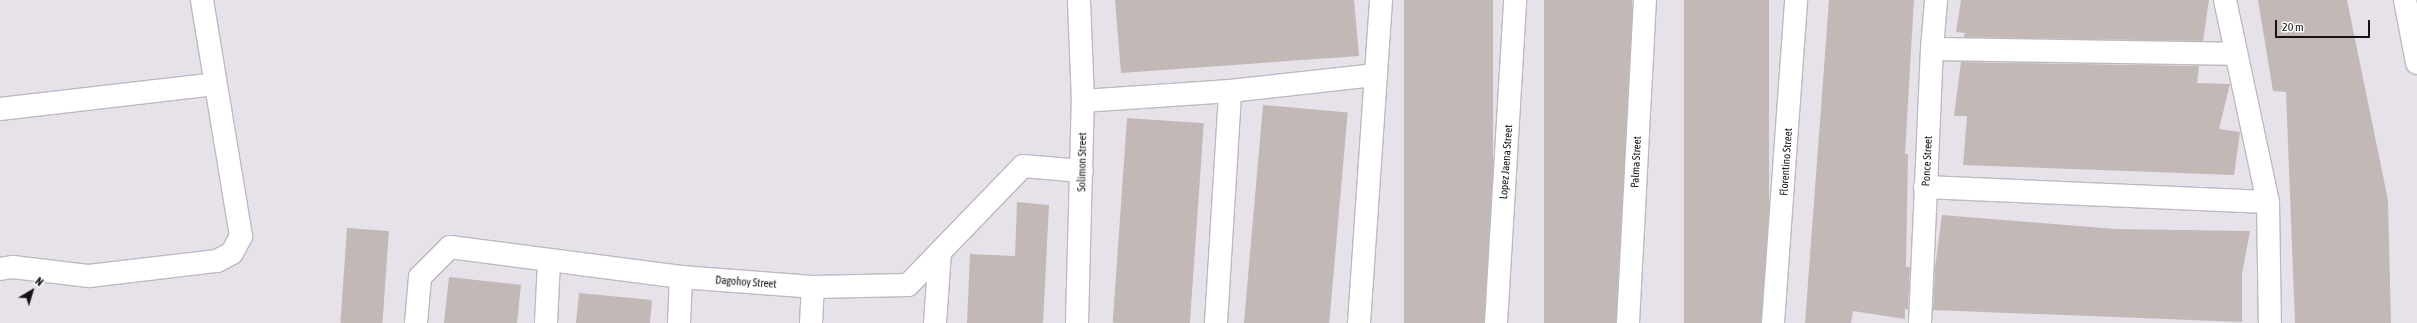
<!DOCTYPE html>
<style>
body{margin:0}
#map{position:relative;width:2417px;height:323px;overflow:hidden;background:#e7e2ea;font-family:"Asap Condensed",sans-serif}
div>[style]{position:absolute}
.building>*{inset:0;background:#c2b8b6;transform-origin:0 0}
.roads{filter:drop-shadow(1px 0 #bdb9c0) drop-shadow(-1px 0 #bdb9c0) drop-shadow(0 1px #bdb9c0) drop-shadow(0 -1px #bdb9c0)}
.street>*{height:22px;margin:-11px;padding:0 11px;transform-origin:11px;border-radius:11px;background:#fff}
span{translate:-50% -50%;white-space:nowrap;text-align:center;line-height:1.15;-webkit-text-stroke:3px #fff;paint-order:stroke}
.street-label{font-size:11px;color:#141215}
.north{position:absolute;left:12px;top:271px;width:40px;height:40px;-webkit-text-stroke:3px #fff;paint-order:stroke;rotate:38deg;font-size:11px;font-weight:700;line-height:16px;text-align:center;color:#141215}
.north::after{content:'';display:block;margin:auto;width:14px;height:18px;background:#141215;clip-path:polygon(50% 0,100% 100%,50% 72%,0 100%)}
.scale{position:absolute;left:2275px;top:20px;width:95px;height:18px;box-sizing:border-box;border:2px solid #141215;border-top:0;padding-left:5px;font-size:12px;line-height:14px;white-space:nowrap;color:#141215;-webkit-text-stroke:3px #fff;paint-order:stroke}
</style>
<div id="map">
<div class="building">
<i style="clip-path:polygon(1115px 0,1354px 0,1359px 56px,1121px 73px)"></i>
<i style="left:1404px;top:0;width:89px;height:324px"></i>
<i style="left:1544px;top:0;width:88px;height:324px"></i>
<i style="left:1684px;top:0;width:85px;height:324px"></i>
<i style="clip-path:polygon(1829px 0,1914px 0,1905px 154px,1908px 154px,1906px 267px,1910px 267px,1908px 309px,1905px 309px,1905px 319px,1853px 311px,1851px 323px,1805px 323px)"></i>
<i style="clip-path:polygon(1961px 0,2209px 0,2203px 41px,1964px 37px,1965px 33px,1956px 32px)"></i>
<i style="clip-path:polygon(2258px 0,2347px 0,2388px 200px,2391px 323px,2295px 323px,2286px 92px,2273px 91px)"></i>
<i style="clip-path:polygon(1961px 62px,2199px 66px,2197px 83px,2230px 84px,2219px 129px,2240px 132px,2234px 175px,1963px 165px,1967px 116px,1954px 116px)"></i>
<i style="left:1263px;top:105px;width:85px;height:219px;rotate:5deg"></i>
<i style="left:1127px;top:118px;width:77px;height:205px;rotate:4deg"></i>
<i style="clip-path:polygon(1017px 202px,1049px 205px,1043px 323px,967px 323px,970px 254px,1015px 256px)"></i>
<i style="clip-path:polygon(1942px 215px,2115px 229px,2250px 231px,2242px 274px,2242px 322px,1933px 310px,1935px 268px)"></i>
<i style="left:347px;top:228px;width:42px;height:95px;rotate:4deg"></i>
<i style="clip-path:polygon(449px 277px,521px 285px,517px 323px,444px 323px)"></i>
<i style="clip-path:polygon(579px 293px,652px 300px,650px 323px,576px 323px)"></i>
</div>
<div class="roads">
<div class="street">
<i style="left:2225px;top:0;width:207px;rotate:78deg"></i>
<i style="left:2268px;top:202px;width:121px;rotate:89.1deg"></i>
<i style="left:2405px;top:0;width:64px;rotate:79.2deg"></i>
<i style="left:1932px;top:49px;width:304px;rotate:0.9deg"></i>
<i style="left:1083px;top:101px;width:147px;rotate:-3.9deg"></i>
<i style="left:1230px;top:91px;width:147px;rotate:-6.3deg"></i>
<i style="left:0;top:109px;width:216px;rotate:-6.6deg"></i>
<i style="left:1925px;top:187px;width:343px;rotate:2.5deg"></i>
<i style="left:0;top:269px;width:13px;rotate:-9deg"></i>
<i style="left:13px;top:267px;width:77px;rotate:6.8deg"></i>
<i style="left:89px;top:276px;width:129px;rotate:-6.7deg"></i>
<i style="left:217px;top:261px;width:17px;rotate:-28deg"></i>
<i style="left:232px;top:253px;width:19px;rotate:-62deg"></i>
<i style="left:241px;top:236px;width:239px;rotate:-99.4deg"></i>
<i style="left:416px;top:323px;width:46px;rotate:-85deg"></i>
<i style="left:420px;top:277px;width:42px;rotate:-45deg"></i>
<i style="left:450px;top:247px;width:233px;rotate:7.4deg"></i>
<i style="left:681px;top:277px;width:132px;rotate:4.3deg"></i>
<i style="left:813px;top:287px;width:95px;rotate:-1.2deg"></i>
<i style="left:908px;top:285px;width:165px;rotate:-46deg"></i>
<i style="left:1023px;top:166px;width:59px;rotate:4.8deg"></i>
<i style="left:546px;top:323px;width:62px;rotate:-87.2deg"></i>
<i style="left:679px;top:323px;width:46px;rotate:-87.5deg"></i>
<i style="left:811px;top:323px;width:36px;rotate:-87deg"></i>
<i style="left:935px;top:323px;width:71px;rotate:-86deg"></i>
<i style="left:1077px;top:323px;width:222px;rotate:-88.5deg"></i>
<i style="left:1083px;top:101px;width:101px;rotate:-92.3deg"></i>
<i style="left:1216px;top:323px;width:232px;rotate:-86.5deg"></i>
<i style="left:1359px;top:323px;width:324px;rotate:-86.1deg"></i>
<i style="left:1496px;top:323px;width:324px;rotate:-86.6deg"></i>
<i style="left:1628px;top:323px;width:323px;rotate:-87deg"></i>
<i style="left:1773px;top:323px;width:324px;rotate:-85.9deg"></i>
<i style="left:1920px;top:323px;width:274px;rotate:-87.5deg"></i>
<i style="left:1932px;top:49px;width:49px;rotate:-85.3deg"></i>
</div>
</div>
<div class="street-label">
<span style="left:1927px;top:161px;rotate:-87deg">Ponce Street</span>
<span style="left:1082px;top:162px;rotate:-89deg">Solimon Street</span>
<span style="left:1506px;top:162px;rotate:-86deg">Lopez Jaena Street</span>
<span style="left:1636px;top:162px;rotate:-87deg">Palma Street</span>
<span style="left:1786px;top:162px;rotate:-86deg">Florentino Street</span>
<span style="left:746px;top:282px;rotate:4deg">Dagohoy Street</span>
</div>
<div class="north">N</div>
<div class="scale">20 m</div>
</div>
